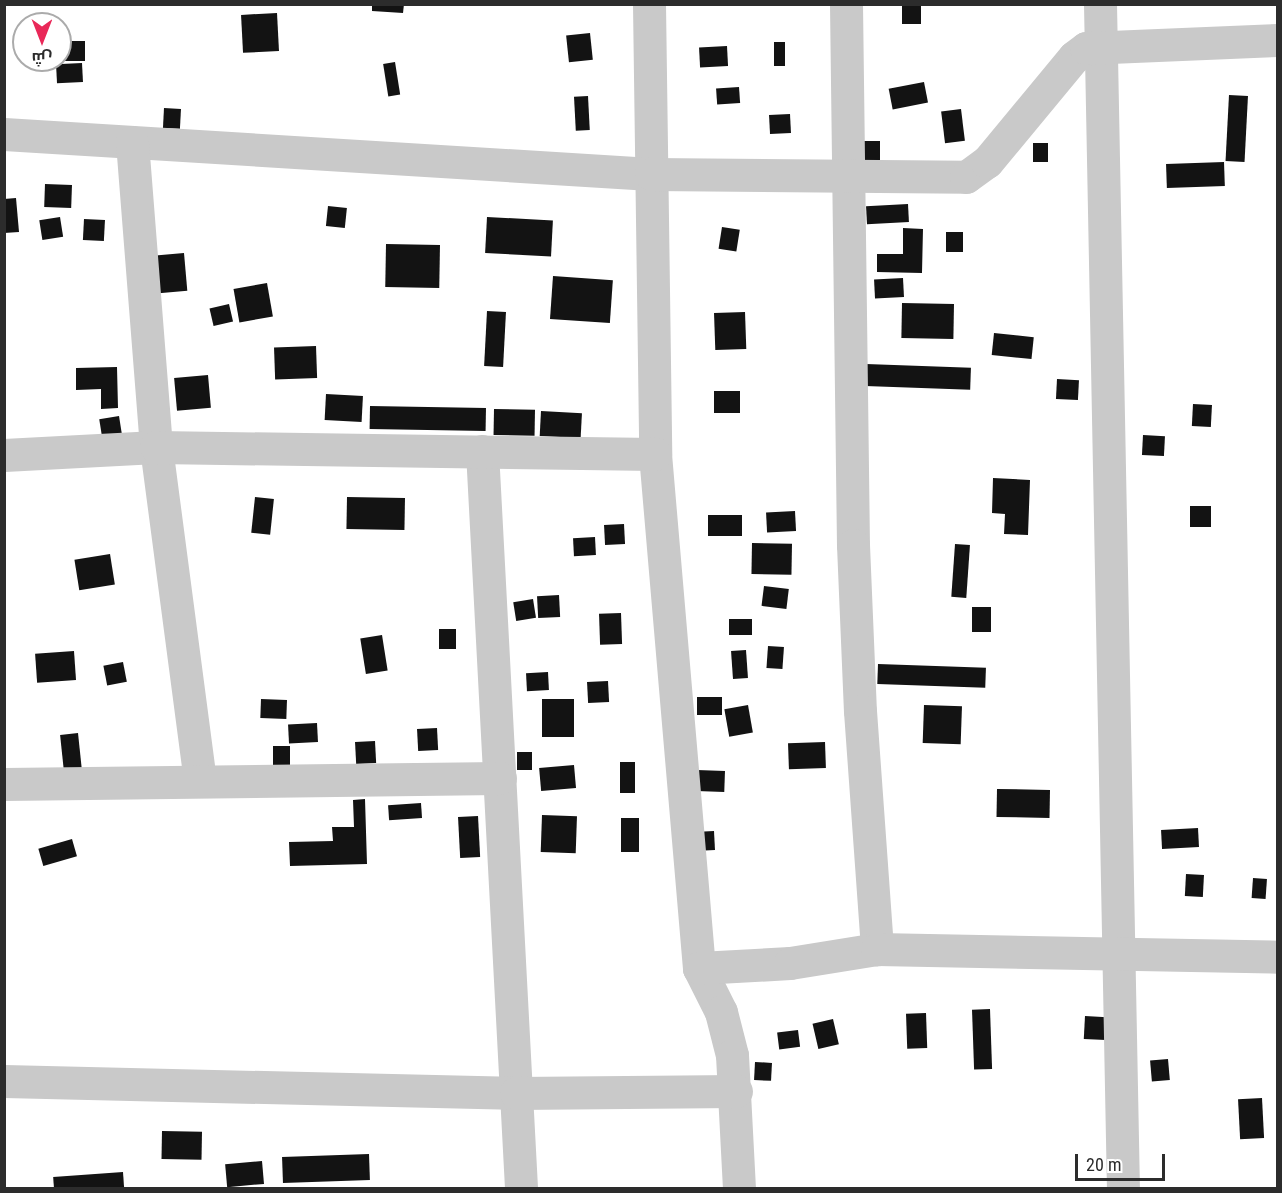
<!DOCTYPE html>
<meta charset="utf-8">
<style>
body{margin:0}
#map{position:relative;width:1282px;height:1193px;overflow:hidden;background:#fff;font-family:"Roboto Condensed",Cairo,sans-serif}
div>[style]{position:absolute}
.building>*{inset:0;background:#131313;transform-origin:0 0}
.minor>*{height:33px;margin:-16.5px;padding:0 16.5px;transform-origin:16.5px;border-radius:16.5px;background:#c9c9c9}
span{translate:-50% -50%;white-space:nowrap;text-align:center;line-height:1.15;-webkit-text-stroke:6px #fff;paint-order:stroke}
.frame{position:absolute;inset:0;border:6px solid #2c2c2c;pointer-events:none}
.north{position:absolute;left:12px;top:12px;width:60px;height:60px;box-sizing:border-box;background:#fff;border:2px solid #ababab;border-radius:50%;rotate:180deg;font-size:16px;font-weight:700;line-height:24px;text-align:center;color:#2c2c2c}
.north::after{content:'';display:block;margin:auto;width:21px;height:27px;background:#e92858;clip-path:polygon(50% 0,100% 100%,50% 72%,0 100%)}
.scale{position:absolute;left:1075px;top:1154px;width:90px;height:27px;box-sizing:border-box;border:3px solid #2c2c2c;border-top:0;padding-left:8px;font-size:18px;line-height:21px;white-space:nowrap;color:#2c2c2c;-webkit-text-stroke:4px #fff;paint-order:stroke}
</style>
<div id="map">
<div class="building">
<i style="clip-path:polygon(372px 4px,404px 4px,403px 13px,372px 11px)"></i>
<i style="left:902px;top:4px;width:19px;height:20px"></i>
<i style="left:277px;top:13px;width:38px;height:36px;rotate:87deg"></i>
<i style="left:590px;top:33px;width:27px;height:24px;rotate:84deg"></i>
<i style="left:60px;top:41px;width:25px;height:20px"></i>
<i style="left:774px;top:42px;width:11px;height:24px"></i>
<i style="left:727px;top:46px;width:20px;height:28px;rotate:87deg"></i>
<i style="left:395px;top:62px;width:33px;height:12px;rotate:81deg"></i>
<i style="left:82px;top:63px;width:19px;height:26px;rotate:87deg"></i>
<i style="left:924px;top:82px;width:21px;height:36px;rotate:79deg"></i>
<i style="left:739px;top:87px;width:16px;height:23px;rotate:86deg"></i>
<i style="left:1229px;top:95px;width:19px;height:66px;rotate:3deg"></i>
<i style="left:588px;top:96px;width:34px;height:14px;rotate:87deg"></i>
<i style="left:164px;top:108px;width:17px;height:20px;rotate:3deg"></i>
<i style="left:961px;top:109px;width:32px;height:20px;rotate:83deg"></i>
<i style="left:790px;top:114px;width:19px;height:21px;rotate:87deg"></i>
<i style="left:853px;top:141px;width:27px;height:28px"></i>
<i style="left:1033px;top:143px;width:15px;height:19px"></i>
<i style="left:1224px;top:162px;width:24px;height:58px;rotate:88deg"></i>
<i style="left:45px;top:184px;width:27px;height:23px;rotate:2deg"></i>
<i style="clip-path:polygon(16px 198px,19px 232px,4px 233px,4px 199px)"></i>
<i style="left:908px;top:204px;width:18px;height:42px;rotate:87deg"></i>
<i style="left:328px;top:206px;width:19px;height:20px;rotate:6deg"></i>
<i style="left:60px;top:217px;width:20px;height:21px;rotate:81deg"></i>
<i style="left:487px;top:217px;width:66px;height:36px;rotate:3deg"></i>
<i style="left:84px;top:219px;width:21px;height:21px;rotate:3deg"></i>
<i style="left:722px;top:227px;width:18px;height:22px;rotate:9deg"></i>
<i style="clip-path:polygon(903px 228px,923px 229px,922px 273px,877px 272px,877px 254px,903px 254px)"></i>
<i style="left:946px;top:232px;width:17px;height:20px"></i>
<i style="left:386px;top:244px;width:54px;height:43px;rotate:1deg"></i>
<i style="left:184px;top:253px;width:38px;height:40px;rotate:85deg"></i>
<i style="left:553px;top:276px;width:60px;height:43px;rotate:4deg"></i>
<i style="left:903px;top:278px;width:19px;height:29px;rotate:87deg"></i>
<i style="left:267px;top:283px;width:34px;height:34px;rotate:80deg"></i>
<i style="left:902px;top:303px;width:52px;height:35px;rotate:1deg"></i>
<i style="left:229px;top:304px;width:18px;height:20px;rotate:77deg"></i>
<i style="left:487px;top:311px;width:19px;height:55px;rotate:3deg"></i>
<i style="left:745px;top:312px;width:37px;height:31px;rotate:88deg"></i>
<i style="left:994px;top:333px;width:40px;height:22px;rotate:6deg"></i>
<i style="left:316px;top:346px;width:32px;height:42px;rotate:88deg"></i>
<i style="left:866px;top:364px;width:105px;height:22px;rotate:2deg"></i>
<i style="clip-path:polygon(117px 367px,118px 408px,101px 409px,101px 389px,76px 390px,76px 368px)"></i>
<i style="left:208px;top:375px;width:33px;height:34px;rotate:85deg"></i>
<i style="left:1057px;top:379px;width:22px;height:20px;rotate:3deg"></i>
<i style="left:714px;top:391px;width:26px;height:22px"></i>
<i style="left:326px;top:394px;width:37px;height:26px;rotate:3deg"></i>
<i style="left:1193px;top:404px;width:19px;height:22px;rotate:3deg"></i>
<i style="left:370px;top:406px;width:116px;height:23px;rotate:1deg"></i>
<i style="left:494px;top:409px;width:41px;height:26px;rotate:1deg"></i>
<i style="left:541px;top:411px;width:41px;height:25px;rotate:3deg"></i>
<i style="left:119px;top:416px;width:19px;height:20px;rotate:81deg"></i>
<i style="left:1143px;top:435px;width:22px;height:20px;rotate:3deg"></i>
<i style="clip-path:polygon(993px 478px,1030px 480px,1028px 535px,1004px 534px,1005px 514px,992px 513px)"></i>
<i style="left:255px;top:497px;width:19px;height:36px;rotate:6deg"></i>
<i style="left:347px;top:497px;width:58px;height:32px;rotate:1deg"></i>
<i style="left:1190px;top:506px;width:21px;height:21px"></i>
<i style="left:795px;top:511px;width:20px;height:29px;rotate:87deg"></i>
<i style="left:708px;top:515px;width:34px;height:21px"></i>
<i style="left:624px;top:524px;width:20px;height:20px;rotate:87deg"></i>
<i style="left:595px;top:537px;width:18px;height:22px;rotate:87deg"></i>
<i style="left:752px;top:543px;width:40px;height:31px;rotate:1deg"></i>
<i style="left:955px;top:544px;width:15px;height:53px;rotate:4deg"></i>
<i style="left:110px;top:554px;width:31px;height:36px;rotate:81deg"></i>
<i style="left:764px;top:586px;width:25px;height:20px;rotate:7deg"></i>
<i style="left:559px;top:595px;width:22px;height:22px;rotate:87deg"></i>
<i style="left:533px;top:599px;width:19px;height:20px;rotate:81deg"></i>
<i style="left:972px;top:607px;width:19px;height:25px"></i>
<i style="left:621px;top:613px;width:31px;height:22px;rotate:88deg"></i>
<i style="left:729px;top:619px;width:23px;height:16px"></i>
<i style="left:439px;top:629px;width:17px;height:20px"></i>
<i style="left:382px;top:635px;width:36px;height:22px;rotate:81deg"></i>
<i style="left:768px;top:646px;width:16px;height:22px;rotate:4deg"></i>
<i style="left:746px;top:650px;width:28px;height:15px;rotate:86deg"></i>
<i style="left:74px;top:651px;width:29px;height:39px;rotate:86deg"></i>
<i style="left:123px;top:662px;width:20px;height:20px;rotate:79deg"></i>
<i style="left:878px;top:664px;width:108px;height:20px;rotate:2deg"></i>
<i style="left:548px;top:672px;width:18px;height:22px;rotate:87deg"></i>
<i style="left:608px;top:681px;width:21px;height:21px;rotate:87deg"></i>
<i style="left:697px;top:697px;width:25px;height:18px"></i>
<i style="left:261px;top:699px;width:26px;height:19px;rotate:2deg"></i>
<i style="left:542px;top:699px;width:32px;height:38px"></i>
<i style="left:748px;top:705px;width:28px;height:24px;rotate:80deg"></i>
<i style="left:924px;top:705px;width:38px;height:38px;rotate:2deg"></i>
<i style="left:317px;top:723px;width:19px;height:29px;rotate:87deg"></i>
<i style="left:437px;top:728px;width:22px;height:20px;rotate:87deg"></i>
<i style="left:78px;top:733px;width:46px;height:18px;rotate:84deg"></i>
<i style="left:375px;top:741px;width:22px;height:20px;rotate:87deg"></i>
<i style="left:825px;top:742px;width:26px;height:37px;rotate:88deg"></i>
<i style="left:290px;top:746px;width:20px;height:17px;rotate:90deg"></i>
<i style="left:517px;top:752px;width:15px;height:18px"></i>
<i style="left:620px;top:762px;width:15px;height:31px"></i>
<i style="left:574px;top:765px;width:23px;height:35px;rotate:85deg"></i>
<i style="left:697px;top:770px;width:28px;height:21px;rotate:2deg"></i>
<i style="left:997px;top:789px;width:53px;height:28px;rotate:1deg"></i>
<i style="clip-path:polygon(365px 799px,367px 864px,290px 866px,289px 842px,333px 841px,332px 827px,354px 827px,353px 800px)"></i>
<i style="left:421px;top:803px;width:15px;height:33px;rotate:86deg"></i>
<i style="left:542px;top:815px;width:35px;height:37px;rotate:2deg"></i>
<i style="left:478px;top:816px;width:41px;height:20px;rotate:87deg"></i>
<i style="left:621px;top:818px;width:18px;height:34px"></i>
<i style="left:1198px;top:828px;width:19px;height:37px;rotate:87deg"></i>
<i style="left:714px;top:831px;width:19px;height:20px;rotate:87deg"></i>
<i style="left:72px;top:839px;width:18px;height:35px;rotate:74deg"></i>
<i style="left:1186px;top:874px;width:18px;height:22px;rotate:3deg"></i>
<i style="left:1253px;top:878px;width:14px;height:20px;rotate:4deg"></i>
<i style="left:990px;top:1009px;width:60px;height:18px;rotate:88deg"></i>
<i style="left:926px;top:1013px;width:35px;height:20px;rotate:88deg"></i>
<i style="left:1085px;top:1016px;width:22px;height:23px;rotate:3deg"></i>
<i style="left:833px;top:1019px;width:26px;height:21px;rotate:77deg"></i>
<i style="left:798px;top:1030px;width:17px;height:21px;rotate:83deg"></i>
<i style="left:1168px;top:1059px;width:21px;height:18px;rotate:85deg"></i>
<i style="left:755px;top:1062px;width:17px;height:18px;rotate:3deg"></i>
<i style="left:1262px;top:1098px;width:40px;height:24px;rotate:87deg"></i>
<i style="left:162px;top:1131px;width:40px;height:28px;rotate:1deg"></i>
<i style="left:369px;top:1154px;width:26px;height:87px;rotate:88deg"></i>
<i style="left:262px;top:1161px;width:23px;height:37px;rotate:85deg"></i>
<i style="left:123px;top:1172px;width:16px;height:70px;rotate:86deg"></i>
</div>
<div class="minor">
<i style="left:649px;top:4px;width:450px;rotate:89.2deg"></i>
<i style="left:655px;top:454px;width:516px;rotate:85.11deg"></i>
<i style="left:699px;top:968px;width:49px;rotate:63.4deg"></i>
<i style="left:721px;top:1012px;width:44px;rotate:75.7deg"></i>
<i style="left:732px;top:1055px;width:133px;rotate:87deg"></i>
<i style="left:846px;top:4px;width:541px;rotate:89.26deg"></i>
<i style="left:853px;top:545px;width:166px;rotate:87.6deg"></i>
<i style="left:860px;top:711px;width:239px;rotate:85.9deg"></i>
<i style="left:1100px;top:4px;width:1184px;rotate:88.89deg"></i>
<i style="left:4px;top:134px;width:648px;rotate:3.54deg"></i>
<i style="left:651px;top:174px;width:315px;rotate:0.5deg"></i>
<i style="left:966px;top:177px;width:26px;rotate:-36deg"></i>
<i style="left:987px;top:162px;width:136px;rotate:-50.4deg"></i>
<i style="left:1074px;top:57px;width:15px;rotate:-37deg"></i>
<i style="left:1086px;top:48px;width:192px;rotate:-2.4deg"></i>
<i style="left:132px;top:142px;width:306px;rotate:85.5deg"></i>
<i style="left:156px;top:447px;width:337px;rotate:82.5deg"></i>
<i style="left:482px;top:451px;width:738px;rotate:86.97deg"></i>
<i style="left:4px;top:455px;width:152px;rotate:-3deg"></i>
<i style="left:156px;top:447px;width:499px;rotate:0.8deg"></i>
<i style="left:4px;top:784px;width:496px;rotate:-0.7deg"></i>
<i style="left:699px;top:968px;width:91px;rotate:-3.1deg"></i>
<i style="left:790px;top:963px;width:88px;rotate:-9.1deg"></i>
<i style="left:877px;top:949px;width:401px;rotate:1.1deg"></i>
<i style="left:4px;top:1081px;width:512px;rotate:1.34deg"></i>
<i style="left:516px;top:1093px;width:220px;rotate:-0.5deg"></i>
</div>
<div class="frame"></div>
<div class="north">ش</div>
<div class="scale">20 m</div>
</div>
